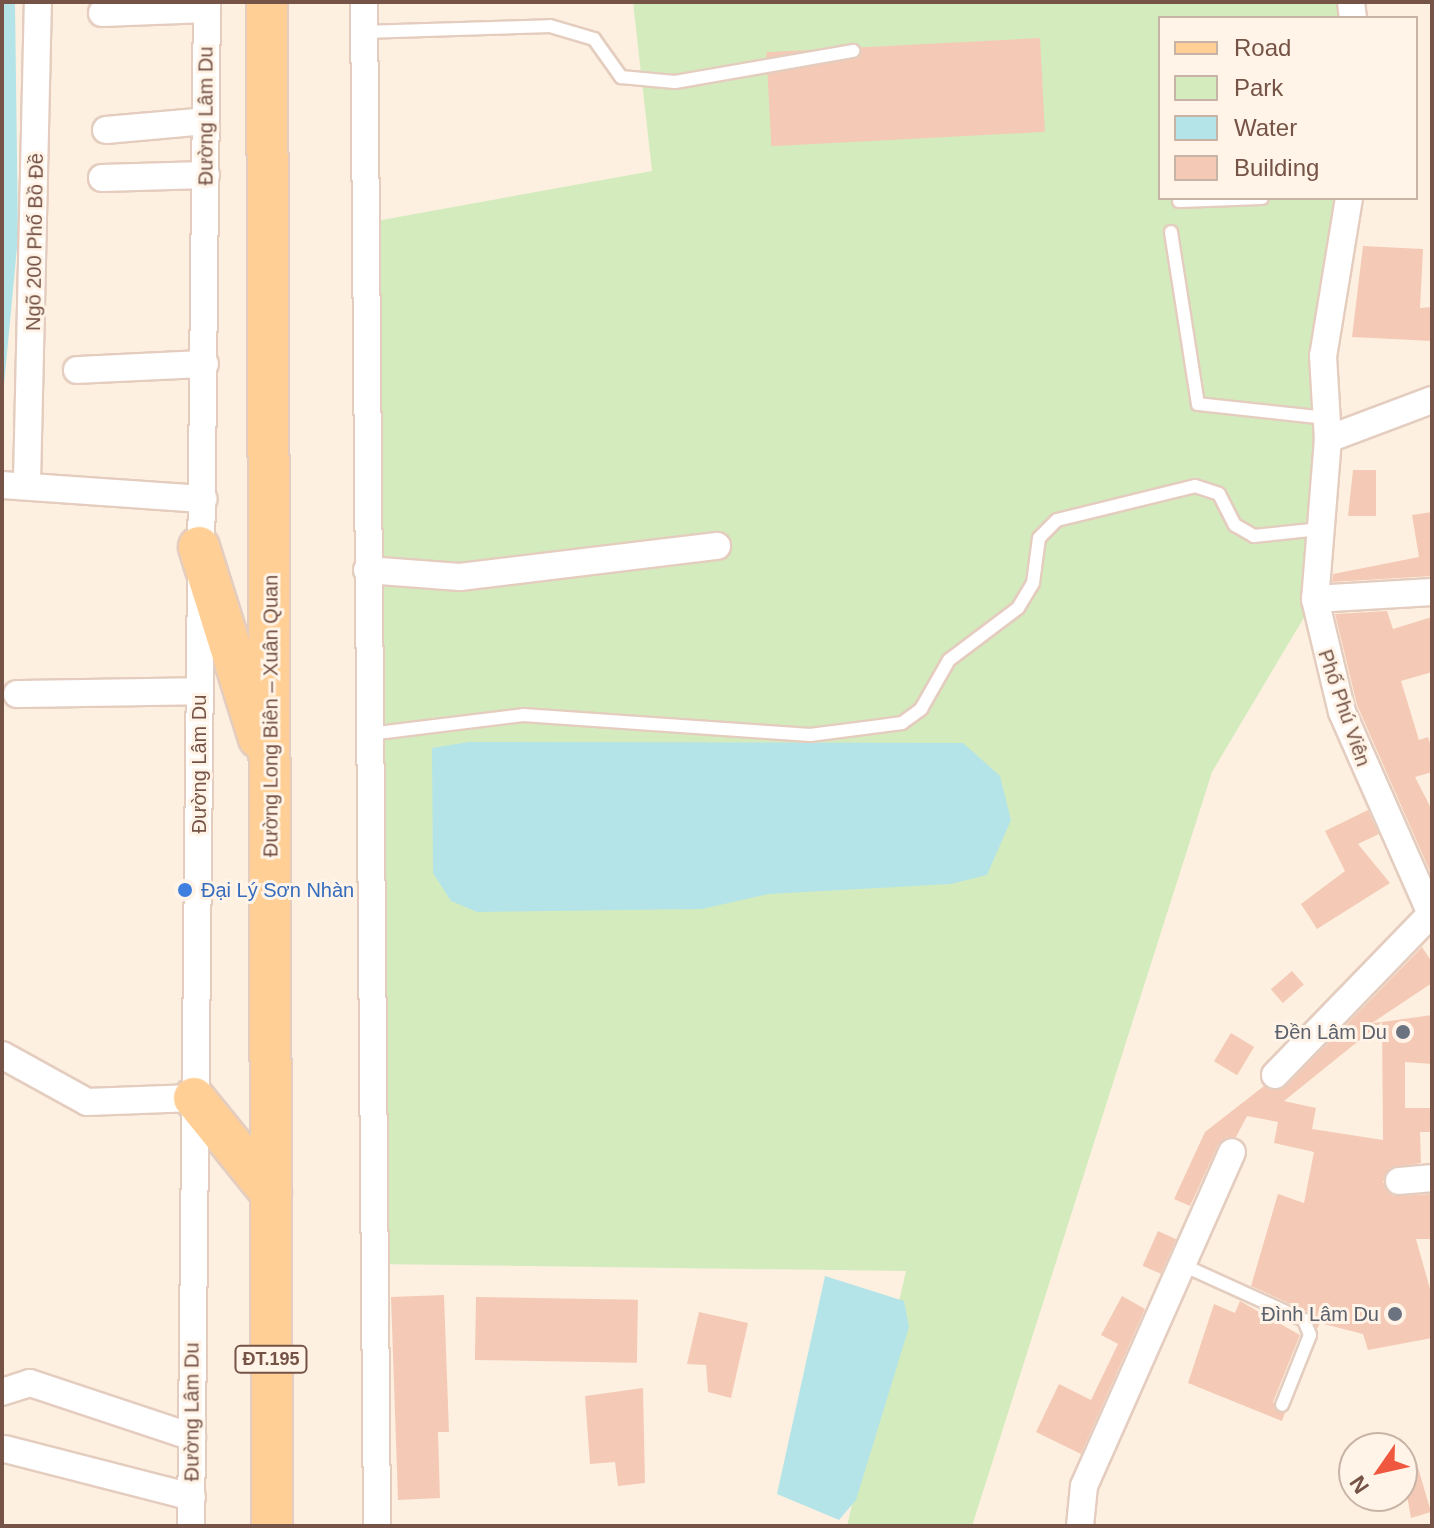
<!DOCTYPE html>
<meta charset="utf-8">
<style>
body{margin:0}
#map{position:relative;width:1434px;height:1528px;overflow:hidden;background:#fdf0e0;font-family:Helvetica,sans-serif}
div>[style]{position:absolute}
.green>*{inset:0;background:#d4ebbe}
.water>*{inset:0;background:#b4e4e8}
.building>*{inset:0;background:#f4cab6;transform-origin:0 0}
.roads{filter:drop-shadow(2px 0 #e4cdbf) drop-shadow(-2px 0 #e4cdbf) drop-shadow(0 2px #e4cdbf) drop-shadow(0 -2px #e4cdbf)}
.service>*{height:12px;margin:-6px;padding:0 6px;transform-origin:6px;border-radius:6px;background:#fff}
.minor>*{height:26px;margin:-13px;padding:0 13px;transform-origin:13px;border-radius:13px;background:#fff}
.primary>*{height:40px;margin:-20px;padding:0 20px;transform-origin:20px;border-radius:20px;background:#ffcf95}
.dots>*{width:22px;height:22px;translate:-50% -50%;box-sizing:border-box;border:4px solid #fff4e7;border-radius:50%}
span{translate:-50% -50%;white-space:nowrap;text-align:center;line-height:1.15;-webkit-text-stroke:6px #fff4e7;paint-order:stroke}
.shield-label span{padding:2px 6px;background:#fff4e7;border:2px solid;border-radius:6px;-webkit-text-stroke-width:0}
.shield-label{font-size:18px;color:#755346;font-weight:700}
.street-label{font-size:20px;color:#755346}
.shop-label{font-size:20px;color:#366cbe}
.left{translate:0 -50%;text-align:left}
.worship-label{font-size:20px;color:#5b616d}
.right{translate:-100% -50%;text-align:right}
.frame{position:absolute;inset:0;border:4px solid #755346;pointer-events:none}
.legend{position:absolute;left:1158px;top:16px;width:260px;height:184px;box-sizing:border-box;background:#fff4e7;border:2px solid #c8b4a7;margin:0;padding:10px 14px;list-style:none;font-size:24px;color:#755346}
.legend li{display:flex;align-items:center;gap:16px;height:40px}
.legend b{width:40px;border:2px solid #c8b4a7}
.north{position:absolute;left:1338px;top:1432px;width:80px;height:80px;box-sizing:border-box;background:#fff4e7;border:2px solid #c8b4a7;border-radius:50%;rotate:236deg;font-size:22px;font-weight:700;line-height:32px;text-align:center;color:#755346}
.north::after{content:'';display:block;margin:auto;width:28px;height:36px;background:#ef573e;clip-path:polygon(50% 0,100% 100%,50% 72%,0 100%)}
</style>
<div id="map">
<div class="green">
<i style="clip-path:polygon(633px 2px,1350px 2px,1353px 18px,1160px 18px,1160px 198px,1343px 198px,1315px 599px,1212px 772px,972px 1526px,847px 1526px,906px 1271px,374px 1264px,365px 223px,652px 171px)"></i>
</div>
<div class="water">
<i style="clip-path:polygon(2px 2px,15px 2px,18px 237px,2px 406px)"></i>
<i style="clip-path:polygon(469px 742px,963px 743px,1000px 776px,1011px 820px,987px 875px,951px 884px,769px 894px,702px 909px,477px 912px,451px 901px,433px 873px,432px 748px)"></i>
<i style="clip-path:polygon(825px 1276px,904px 1301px,909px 1327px,856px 1500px,839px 1520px,777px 1494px)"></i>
</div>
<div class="building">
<i style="left:1040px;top:38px;width:94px;height:274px;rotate:87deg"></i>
<i style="clip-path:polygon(1363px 246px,1423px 249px,1420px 308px,1432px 307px,1432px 341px,1352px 337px)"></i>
<i style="clip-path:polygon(1353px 470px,1376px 470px,1376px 516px,1348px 516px)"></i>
<i style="clip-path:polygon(1432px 512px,1432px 576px,1332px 582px,1333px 574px,1419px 557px,1412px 515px)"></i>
<i style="clip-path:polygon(1387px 611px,1393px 629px,1432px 617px,1432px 672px,1401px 681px,1419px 740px,1428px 737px,1432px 749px,1432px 772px,1415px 777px,1432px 810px,1432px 876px,1357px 705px,1335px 614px)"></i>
<i style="clip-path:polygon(1368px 810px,1379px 834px,1358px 844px,1390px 883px,1317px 929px,1301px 904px,1345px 871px,1325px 831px)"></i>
<i style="clip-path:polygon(1422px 947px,1432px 962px,1432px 983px,1372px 1023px,1382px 1022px,1284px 1101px,1316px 1108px,1312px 1129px,1383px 1140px,1382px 1022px,1432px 1015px,1432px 1064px,1405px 1062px,1405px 1108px,1432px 1108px,1432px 1132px,1420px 1132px,1421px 1163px,1390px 1168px,1383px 1182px,1393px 1196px,1432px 1194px,1432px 1239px,1416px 1239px,1432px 1296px,1432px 1338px,1368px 1350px,1363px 1334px,1320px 1323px,1317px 1329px,1308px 1312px,1251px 1286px,1278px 1194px,1304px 1203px,1314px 1152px,1274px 1143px,1278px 1122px,1247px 1116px,1236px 1137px,1218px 1145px,1190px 1206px,1174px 1199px,1205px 1132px,1264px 1086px,1286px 1086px)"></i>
<i style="left:1292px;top:971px;width:18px;height:28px;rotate:49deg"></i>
<i style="left:1231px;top:1033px;width:27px;height:33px;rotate:31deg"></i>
<i style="left:1158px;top:1231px;width:20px;height:38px;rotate:24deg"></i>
<i style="clip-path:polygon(444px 1295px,449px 1432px,438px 1432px,440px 1498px,398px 1500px,391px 1297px)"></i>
<i style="clip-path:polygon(1122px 1296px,1145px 1309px,1081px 1454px,1036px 1432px,1059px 1384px,1091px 1400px,1118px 1344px,1101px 1335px)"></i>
<i style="left:476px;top:1297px;width:162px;height:63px;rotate:1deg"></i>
<i style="clip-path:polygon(1240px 1301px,1300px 1335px,1273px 1402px,1285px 1413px,1282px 1421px,1188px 1383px,1214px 1304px,1235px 1313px)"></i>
<i style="clip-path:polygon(699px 1312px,748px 1323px,731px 1398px,708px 1392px,706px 1365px,687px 1364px)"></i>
<i style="clip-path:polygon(643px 1388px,645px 1483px,618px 1486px,615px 1462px,590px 1464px,585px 1396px)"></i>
<i style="clip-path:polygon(1417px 1464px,1431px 1512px,1411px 1518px,1402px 1468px)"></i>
</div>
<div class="roads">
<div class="service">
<i style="left:363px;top:32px;width:187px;rotate:-1.8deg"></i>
<i style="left:550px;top:26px;width:46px;rotate:16.5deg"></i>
<i style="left:594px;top:39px;width:47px;rotate:54.6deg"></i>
<i style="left:621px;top:77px;width:54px;rotate:5.3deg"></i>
<i style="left:675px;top:82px;width:181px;rotate:-9.9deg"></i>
<i style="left:1179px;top:201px;width:83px;rotate:-2.1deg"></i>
<i style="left:1171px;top:232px;width:174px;rotate:81.1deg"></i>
<i style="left:1198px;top:404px;width:130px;rotate:6.2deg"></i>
<i style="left:369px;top:734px;width:155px;rotate:-7deg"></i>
<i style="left:523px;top:715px;width:288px;rotate:4deg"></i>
<i style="left:810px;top:735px;width:93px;rotate:-7.4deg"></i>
<i style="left:902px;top:723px;width:24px;rotate:-36deg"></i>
<i style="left:921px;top:709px;width:56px;rotate:-60.3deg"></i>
<i style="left:949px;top:660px;width:86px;rotate:-37deg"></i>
<i style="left:1018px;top:608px;width:29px;rotate:-59deg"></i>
<i style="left:1033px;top:583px;width:45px;rotate:-82.4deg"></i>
<i style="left:1039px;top:538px;width:25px;rotate:-45deg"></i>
<i style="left:1057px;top:520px;width:142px;rotate:-13.8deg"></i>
<i style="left:1195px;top:486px;width:25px;rotate:18deg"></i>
<i style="left:1219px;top:494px;width:35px;rotate:63deg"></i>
<i style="left:1235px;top:525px;width:22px;rotate:30deg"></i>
<i style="left:1254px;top:536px;width:65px;rotate:-6.1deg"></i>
<i style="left:1185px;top:1266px;width:131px;rotate:24.4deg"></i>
<i style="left:1304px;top:1320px;width:16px;rotate:68deg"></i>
<i style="left:1310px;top:1335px;width:75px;rotate:111.8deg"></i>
</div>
<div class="minor">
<i style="left:364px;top:2px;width:1524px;rotate:89.51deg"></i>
<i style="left:1351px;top:2px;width:16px;rotate:83deg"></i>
<i style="left:102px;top:13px;width:105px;rotate:-2.2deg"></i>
<i style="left:106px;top:130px;width:100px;rotate:-5.1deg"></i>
<i style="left:102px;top:178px;width:104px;rotate:-1.7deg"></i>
<i style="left:1349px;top:198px;width:160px;rotate:99.3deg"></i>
<i style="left:1323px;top:356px;width:83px;rotate:86.6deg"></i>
<i style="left:1328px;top:439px;width:161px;rotate:94.6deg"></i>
<i style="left:1315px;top:599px;width:116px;rotate:76.6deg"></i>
<i style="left:1342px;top:712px;width:223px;rotate:66.2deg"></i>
<i style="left:77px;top:370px;width:128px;rotate:-2.7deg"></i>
<i style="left:1328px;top:439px;width:111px;rotate:-20.6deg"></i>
<i style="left:27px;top:482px;width:480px;rotate:-88.7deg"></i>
<i style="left:2px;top:485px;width:202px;rotate:4deg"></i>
<i style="left:367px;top:570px;width:93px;rotate:4.3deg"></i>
<i style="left:460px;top:577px;width:259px;rotate:-6.9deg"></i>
<i style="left:1315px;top:599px;width:117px;rotate:-3.4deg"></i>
<i style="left:17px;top:694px;width:183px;rotate:-0.9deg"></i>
<i style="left:2px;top:1055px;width:97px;rotate:28.9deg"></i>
<i style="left:87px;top:1102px;width:107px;rotate:-2.1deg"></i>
<i style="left:1275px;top:1075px;width:224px;rotate:-45.9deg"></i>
<i style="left:1399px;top:1181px;width:33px;rotate:-5deg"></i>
<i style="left:2px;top:1392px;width:29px;rotate:-18deg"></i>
<i style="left:30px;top:1383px;width:171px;rotate:18.4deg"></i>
<i style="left:5px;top:1449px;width:193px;rotate:14.4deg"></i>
<i style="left:191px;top:1526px;width:1524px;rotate:-89.4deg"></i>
<i style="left:1080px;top:1526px;width:40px;rotate:-84.3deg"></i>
<i style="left:1084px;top:1486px;width:365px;rotate:-66.1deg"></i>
</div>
<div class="primary">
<i style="left:267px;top:2px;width:1524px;rotate:89.81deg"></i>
<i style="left:199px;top:547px;width:200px;rotate:72.6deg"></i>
<i style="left:194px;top:1098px;width:122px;rotate:51deg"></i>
</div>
</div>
<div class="dots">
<i style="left:185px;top:890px;background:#3f7fe0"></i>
<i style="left:1403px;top:1032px;background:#6b7280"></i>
<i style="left:1395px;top:1314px;background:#6b7280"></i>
</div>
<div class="shield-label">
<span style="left:271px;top:1359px">ĐT.195</span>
</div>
<div class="street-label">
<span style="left:206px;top:116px;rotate:-90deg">Đường Lâm Du</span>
<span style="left:35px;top:242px;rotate:-89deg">Ngõ 200 Phố Bồ Đề</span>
<span style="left:1344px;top:708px;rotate:71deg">Phố Phú Viên</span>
<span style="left:271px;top:716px;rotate:-90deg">Đường Long Biên – Xuân Quan</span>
<span style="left:199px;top:764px;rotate:-90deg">Đường Lâm Du</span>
<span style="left:192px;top:1412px;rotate:-90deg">Đường Lâm Du</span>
</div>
<div class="shop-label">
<span class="left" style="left:201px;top:890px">Đại Lý Sơn Nhàn</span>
</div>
<div class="worship-label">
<span class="right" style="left:1387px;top:1032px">Đền Lâm Du</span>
<span class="right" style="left:1379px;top:1314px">Đình Lâm Du</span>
</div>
<div class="frame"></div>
<ul class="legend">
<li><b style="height:10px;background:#ffcf95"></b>Road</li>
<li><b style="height:22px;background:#d4ebbe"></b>Park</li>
<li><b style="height:22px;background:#b4e4e8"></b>Water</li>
<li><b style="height:22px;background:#f4cab6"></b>Building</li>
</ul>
<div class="north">N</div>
</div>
